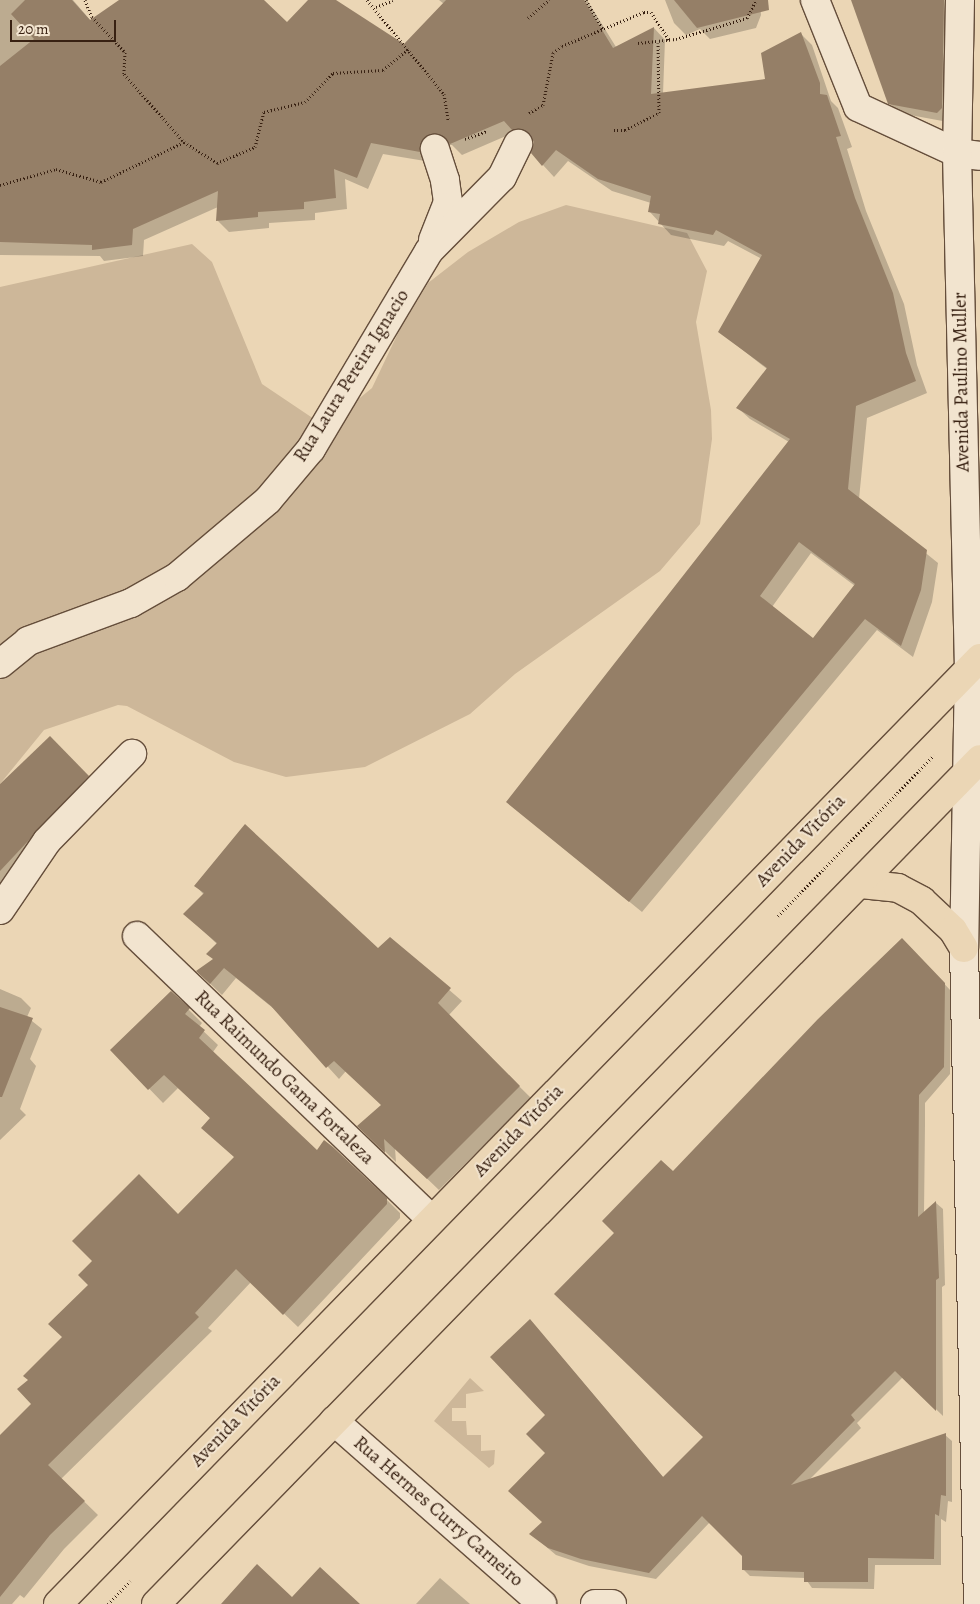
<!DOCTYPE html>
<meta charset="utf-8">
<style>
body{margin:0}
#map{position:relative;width:980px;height:1604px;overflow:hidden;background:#ebd6b5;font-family:Alegreya,serif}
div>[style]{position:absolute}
.green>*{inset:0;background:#cdb799}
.shadow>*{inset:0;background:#0003}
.building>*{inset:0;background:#957f67}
.path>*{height:3px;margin-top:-1.5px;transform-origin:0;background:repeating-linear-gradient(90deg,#382112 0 1px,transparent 0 3.5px)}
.roads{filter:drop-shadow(1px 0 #654e3b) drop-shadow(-1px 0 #654e3b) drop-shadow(0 1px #654e3b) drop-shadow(0 -1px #654e3b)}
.minor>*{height:28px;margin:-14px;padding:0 14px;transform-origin:14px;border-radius:14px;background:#f2e4cf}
.secondary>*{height:28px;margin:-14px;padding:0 14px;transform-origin:14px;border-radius:14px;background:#f2e4cf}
.primary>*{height:28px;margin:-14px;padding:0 14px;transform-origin:14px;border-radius:14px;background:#ebd6b5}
span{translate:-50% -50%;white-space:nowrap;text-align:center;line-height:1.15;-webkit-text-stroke:4px #f2e4cf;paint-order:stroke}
.street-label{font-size:19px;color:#382112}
.scale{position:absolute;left:10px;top:20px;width:106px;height:22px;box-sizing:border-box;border:2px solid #382112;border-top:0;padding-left:6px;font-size:15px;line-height:18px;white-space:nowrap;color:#382112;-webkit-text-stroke:4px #f2e4cf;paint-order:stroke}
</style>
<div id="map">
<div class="green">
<i style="clip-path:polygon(566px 205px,687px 233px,707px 271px,696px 322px,711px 410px,712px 439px,700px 524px,660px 571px,515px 674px,470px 714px,365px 767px,286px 777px,234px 762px,127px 706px,118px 705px,44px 730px,0 784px,0 287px,192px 244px,212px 262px,262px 384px,320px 423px,328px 424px,372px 388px,399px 331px,428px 283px,468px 252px,519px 222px)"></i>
<i style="clip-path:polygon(470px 1378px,484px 1391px,466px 1394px,466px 1408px,452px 1408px,452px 1421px,466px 1421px,467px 1435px,481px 1435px,481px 1451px,495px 1450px,494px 1464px,489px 1468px,434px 1421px)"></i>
</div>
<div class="shadow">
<i style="clip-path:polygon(evenodd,0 0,73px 0,91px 21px,121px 0,262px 0,287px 23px,310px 0,327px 0,405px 45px,444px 4px,439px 0,587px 0,616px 47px,654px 28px,665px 40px,663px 94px,766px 80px,800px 33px,812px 45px,831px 101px,838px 108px,852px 147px,847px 149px,866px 211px,904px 304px,917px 365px,927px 393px,867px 418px,859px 499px,938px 563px,932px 602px,913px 657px,877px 630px,642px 912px,507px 802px,789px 442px,750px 419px,738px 408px,767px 369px,720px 332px,762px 259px,728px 241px,724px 246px,671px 235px,649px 211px,651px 203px,612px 191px,568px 161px,554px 177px,532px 153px,534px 141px,524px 141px,515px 132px,462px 155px,452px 145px,442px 145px,431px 162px,383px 154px,368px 189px,345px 179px,347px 209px,315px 213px,315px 220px,269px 223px,269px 228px,229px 232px,218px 221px,218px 207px,144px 240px,143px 256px,104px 261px,100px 256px,0 255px,0 0,811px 553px,855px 586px,814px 640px,772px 607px,811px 553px)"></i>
<i style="clip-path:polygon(665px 0,760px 0,761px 15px,756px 28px,710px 39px,700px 29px,686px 35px,674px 23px)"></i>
<i style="clip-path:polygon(853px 0,956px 0,948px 122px,899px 113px,889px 103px)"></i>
<i style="clip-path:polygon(50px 738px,98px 786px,0 890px,0 786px)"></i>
<i style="clip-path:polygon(196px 886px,378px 950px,390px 939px,462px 1001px,448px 1016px,531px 1098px,439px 1190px,395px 1148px,396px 1162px,359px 1126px,383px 1105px,346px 1071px,339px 1079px,279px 1013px,236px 978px,222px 995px,198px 972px,214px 960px,217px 944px,185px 914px,204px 895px)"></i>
<i style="clip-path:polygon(909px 946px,951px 991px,950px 1074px,925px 1103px,925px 1125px,924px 1213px,936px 1203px,943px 1209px,945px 1285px,942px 1287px,943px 1416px,903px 1377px,857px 1423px,861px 1428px,809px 1480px,945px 1435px,952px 1441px,952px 1502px,948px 1501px,946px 1522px,941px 1519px,941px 1565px,875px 1565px,874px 1589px,812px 1588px,805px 1578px,750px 1576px,743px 1569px,743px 1556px,710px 1522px,656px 1579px,589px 1566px,556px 1555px,531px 1534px,544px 1522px,547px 1415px,530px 1320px,664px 1478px,705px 1437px,673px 1173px)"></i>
<i style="clip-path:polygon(0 989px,21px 998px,31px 1008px,27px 1017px,42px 1029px,30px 1059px,36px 1066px,20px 1109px,26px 1115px,0 1140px)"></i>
<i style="clip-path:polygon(171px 992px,202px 1023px,199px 1027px,218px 1045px,213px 1052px,318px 1152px,386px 1199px,400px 1213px,400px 1218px,298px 1327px,251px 1282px,208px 1328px,212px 1331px,61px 1479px,98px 1515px,64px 1549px,24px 1598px,20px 1595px,12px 1604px,0 1604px,0 1436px,32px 1404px,29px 1380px,63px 1338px,235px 1157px,211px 1119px,178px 1088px,163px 1103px,112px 1050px)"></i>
<i style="clip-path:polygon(440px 1578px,470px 1604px,416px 1604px)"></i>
</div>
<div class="building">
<i style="clip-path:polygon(evenodd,25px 0,72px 0,90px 20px,119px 0,264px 0,287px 22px,308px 0,336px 0,404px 44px,446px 0,584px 0,613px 48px,654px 27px,651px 94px,765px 79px,761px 53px,801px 32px,820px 83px,820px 94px,827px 95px,841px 136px,836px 137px,855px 198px,893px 293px,906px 353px,916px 381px,856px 406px,848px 489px,927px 550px,921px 590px,901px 646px,865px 619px,629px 902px,506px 802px,790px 439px,736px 408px,767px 368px,718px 332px,762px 255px,716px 230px,713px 235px,658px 224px,660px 214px,648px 212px,651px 196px,598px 179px,556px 150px,542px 166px,531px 153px,534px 143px,531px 135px,524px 130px,512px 130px,504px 121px,450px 144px,439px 134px,430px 134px,423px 139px,420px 152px,371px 143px,357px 178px,334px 169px,336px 198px,304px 202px,304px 209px,258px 212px,258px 217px,216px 221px,218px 191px,133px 229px,132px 245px,92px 250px,92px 245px,0 242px,0 66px,34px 39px,11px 14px,25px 0,799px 542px,855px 584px,813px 638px,760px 596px,799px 542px)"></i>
<i style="clip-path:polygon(674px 0,768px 0,769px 10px,697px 28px)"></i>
<i style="clip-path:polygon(851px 0,944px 0,942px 108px,937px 113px,888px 104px)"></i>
<i style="clip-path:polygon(50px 736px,89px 776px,0 871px,0 784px)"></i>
<i style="clip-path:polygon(245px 824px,378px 948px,390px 937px,451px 988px,438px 1003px,520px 1086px,427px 1179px,384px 1139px,385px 1153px,357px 1126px,381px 1105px,334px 1061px,326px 1068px,271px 1006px,224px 968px,210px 984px,196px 971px,213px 959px,206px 954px,217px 943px,183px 914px,204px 893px,194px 886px)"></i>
<i style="clip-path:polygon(902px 938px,945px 983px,944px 1067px,919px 1095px,918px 1217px,936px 1201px,939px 1278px,936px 1280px,936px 1411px,895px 1371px,851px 1415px,855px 1420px,791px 1485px,946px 1433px,946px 1496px,941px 1495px,939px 1516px,935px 1514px,934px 1559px,868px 1558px,868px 1582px,804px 1582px,804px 1572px,742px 1570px,742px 1556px,702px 1516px,649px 1573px,581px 1559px,548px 1548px,529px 1534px,542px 1522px,508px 1491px,545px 1453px,526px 1434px,545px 1415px,490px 1357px,530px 1319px,663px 1477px,703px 1437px,554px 1294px,614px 1233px,602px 1221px,661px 1160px,673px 1171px,818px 1019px)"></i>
<i style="clip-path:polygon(171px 991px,190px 1008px,185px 1014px,205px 1030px,199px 1038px,317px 1150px,324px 1140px,333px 1147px,387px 1198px,387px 1204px,283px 1315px,236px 1269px,195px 1313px,199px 1317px,48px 1465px,85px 1501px,50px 1535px,0 1597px,0 1435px,31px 1404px,17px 1389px,28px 1380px,23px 1376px,62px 1337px,48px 1324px,88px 1285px,78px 1275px,92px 1261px,72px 1241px,139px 1174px,178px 1214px,234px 1157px,201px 1128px,210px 1118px,164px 1075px,148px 1090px,110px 1050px)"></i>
<i style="clip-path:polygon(0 1007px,33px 1018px,2px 1097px,0 1097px)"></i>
<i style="clip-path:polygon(257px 1564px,292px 1597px,320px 1567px,360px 1604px,221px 1604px)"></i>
</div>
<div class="path">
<i style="left:85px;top:0;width:18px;rotate:68deg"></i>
<i style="left:92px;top:17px;width:48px;rotate:46.7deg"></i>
<i style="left:125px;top:52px;width:22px;rotate:93deg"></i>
<i style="left:124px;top:74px;width:91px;rotate:48.6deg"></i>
<i style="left:184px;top:142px;width:39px;rotate:32deg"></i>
<i style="left:217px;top:163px;width:41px;rotate:-22.8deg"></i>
<i style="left:255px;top:147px;width:36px;rotate:-76deg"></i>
<i style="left:264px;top:112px;width:42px;rotate:-13.7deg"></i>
<i style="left:305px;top:102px;width:40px;rotate:-46deg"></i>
<i style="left:333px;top:73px;width:50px;rotate:-3.4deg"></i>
<i style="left:383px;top:70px;width:33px;rotate:-40deg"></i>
<i style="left:367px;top:0;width:122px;rotate:50.7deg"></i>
<i style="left:444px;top:94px;width:26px;rotate:81deg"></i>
<i style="left:586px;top:0;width:34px;rotate:60deg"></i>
<i style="left:376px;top:7px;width:18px;rotate:-22deg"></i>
<i style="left:528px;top:18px;width:28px;rotate:-41deg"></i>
<i style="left:638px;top:43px;width:38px;rotate:-6deg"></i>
<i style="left:676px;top:39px;width:74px;rotate:-16.5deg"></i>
<i style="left:747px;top:18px;width:20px;rotate:-63deg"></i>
<i style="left:529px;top:113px;width:16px;rotate:-30deg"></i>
<i style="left:543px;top:105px;width:53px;rotate:-79.1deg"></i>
<i style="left:553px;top:53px;width:11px;rotate:-38deg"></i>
<i style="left:562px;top:46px;width:89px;rotate:-22.5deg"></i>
<i style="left:644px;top:12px;width:7px"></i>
<i style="left:651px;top:12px;width:33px;rotate:57deg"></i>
<i style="left:614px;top:130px;width:11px"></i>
<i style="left:625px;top:130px;width:38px;rotate:-27deg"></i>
<i style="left:659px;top:113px;width:70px;rotate:-90.8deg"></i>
<i style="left:465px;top:139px;width:23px;rotate:-20deg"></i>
<i style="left:0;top:185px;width:58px;rotate:-15.9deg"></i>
<i style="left:56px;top:169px;width:47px;rotate:16.1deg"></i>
<i style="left:101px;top:182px;width:92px;rotate:-25.7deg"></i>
<i style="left:778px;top:916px;width:224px;rotate:-45.9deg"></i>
<i style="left:108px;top:1604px;width:32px;rotate:-46deg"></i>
</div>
<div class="roads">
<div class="minor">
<i style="left:815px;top:0;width:115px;rotate:68.1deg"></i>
<i style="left:858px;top:107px;width:109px;rotate:24.9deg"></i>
<i style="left:957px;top:153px;width:23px;rotate:7deg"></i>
<i style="left:433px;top:240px;width:41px;rotate:-68.5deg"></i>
<i style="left:448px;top:202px;width:22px;rotate:-98deg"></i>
<i style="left:445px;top:180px;width:33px;rotate:-108deg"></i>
<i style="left:0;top:664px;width:36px;rotate:-39deg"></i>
<i style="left:28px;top:641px;width:110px;rotate:-20.3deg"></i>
<i style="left:131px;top:603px;width:53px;rotate:-29.5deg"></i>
<i style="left:177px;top:577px;width:119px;rotate:-40.2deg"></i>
<i style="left:268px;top:500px;width:67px;rotate:-49.9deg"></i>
<i style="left:311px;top:449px;width:230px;rotate:-59.2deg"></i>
<i style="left:429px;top:251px;width:104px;rotate:-45.4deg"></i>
<i style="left:502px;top:177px;width:37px;rotate:-64deg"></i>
<i style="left:0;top:910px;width:83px;rotate:-55.7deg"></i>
<i style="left:47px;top:841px;width:122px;rotate:-45.7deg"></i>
<i style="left:137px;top:936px;width:409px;rotate:43.9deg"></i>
<i style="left:334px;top:1421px;width:277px;rotate:41.3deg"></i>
<i style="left:595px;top:1604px;width:17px"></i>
</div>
<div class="secondary">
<i style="left:960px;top:0;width:153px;rotate:91.1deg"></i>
<i style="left:957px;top:153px;width:516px;rotate:88.67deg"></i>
<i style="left:969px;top:669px;width:279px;rotate:91deg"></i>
<i style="left:964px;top:948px;width:656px;rotate:88.78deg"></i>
</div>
<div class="primary">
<i style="left:861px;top:884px;width:37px;rotate:6deg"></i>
<i style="left:898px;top:888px;width:27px;rotate:28deg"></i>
<i style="left:922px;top:901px;width:42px;rotate:43.1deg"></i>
<i style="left:953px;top:930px;width:21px;rotate:59deg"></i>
<i style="left:58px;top:1604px;width:1321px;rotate:-45.74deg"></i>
<i style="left:156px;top:1604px;width:1180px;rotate:-45.72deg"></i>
</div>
</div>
<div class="street-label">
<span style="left:352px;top:376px;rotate:-58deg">Rua Laura Pereira Ignacio</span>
<span style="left:962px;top:382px;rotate:-91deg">Avenida Paulino Muller</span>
<span style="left:801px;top:841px;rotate:-46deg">Avenida Vitória</span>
<span style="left:284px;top:1078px;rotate:44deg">Rua Raimundo Gama Fortaleza</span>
<span style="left:519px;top:1131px;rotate:-46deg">Avenida Vitória</span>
<span style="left:236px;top:1421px;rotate:-46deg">Avenida Vitória</span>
<span style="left:438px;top:1512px;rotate:41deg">Rua Hermes Curry Carneiro</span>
</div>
<div class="scale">20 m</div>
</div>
